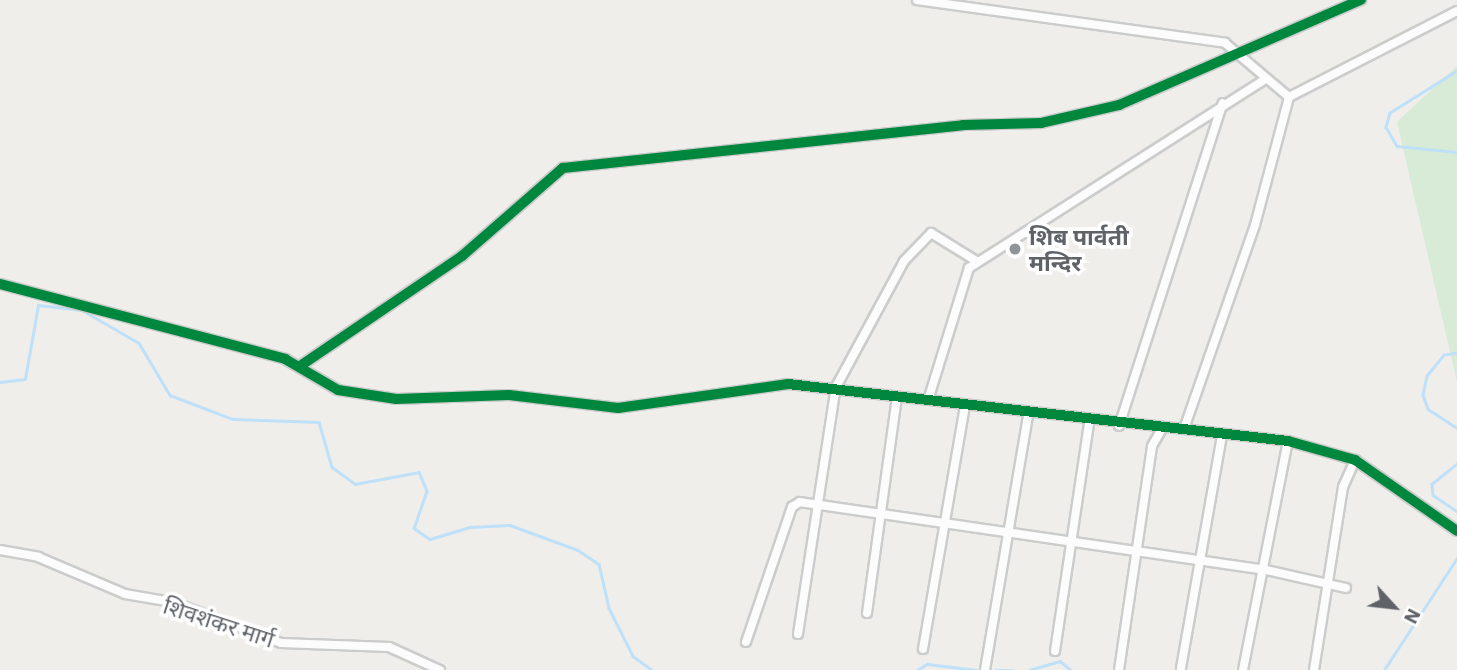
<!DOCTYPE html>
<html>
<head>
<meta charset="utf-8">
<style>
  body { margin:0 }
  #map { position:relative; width:1457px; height:670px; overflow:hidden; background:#efeeea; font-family:"IBM Plex Sans","Noto Sans Devanagari",sans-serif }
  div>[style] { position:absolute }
  .green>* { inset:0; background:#d8ebd6 }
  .stream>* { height:2.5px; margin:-1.25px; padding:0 1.25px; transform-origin:1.25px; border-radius:1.25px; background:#bfe0f9 }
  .roads { filter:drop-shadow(2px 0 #cbcccc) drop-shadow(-2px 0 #cbcccc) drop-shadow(0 2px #cbcccc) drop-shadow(0 -2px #cbcccc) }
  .minor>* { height:8px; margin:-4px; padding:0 4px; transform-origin:4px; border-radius:4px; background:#fdfcfc }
  .cycleway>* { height:10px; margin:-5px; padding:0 5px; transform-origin:5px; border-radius:5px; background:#00873e }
  .dots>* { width:19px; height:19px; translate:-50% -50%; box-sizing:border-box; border:4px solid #fff; border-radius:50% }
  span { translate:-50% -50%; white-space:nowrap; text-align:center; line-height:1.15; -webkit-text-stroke:7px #fff; paint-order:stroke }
  .poi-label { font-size:23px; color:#5f6368; font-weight:700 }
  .left { translate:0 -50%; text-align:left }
  .street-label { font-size:23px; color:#5f6368 }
  .north { position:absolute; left:1359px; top:572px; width:70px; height:70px; -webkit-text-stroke:5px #fff; paint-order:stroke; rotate:117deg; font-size:19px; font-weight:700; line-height:28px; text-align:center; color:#5f6368 }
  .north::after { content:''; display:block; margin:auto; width:24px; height:32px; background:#5f6368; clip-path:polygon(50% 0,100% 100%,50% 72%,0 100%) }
</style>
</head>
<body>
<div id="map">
  <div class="green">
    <div style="clip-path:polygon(1457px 66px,1457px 382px,1397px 122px)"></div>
  </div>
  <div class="stream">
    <div style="left:1457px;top:71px;width:79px;rotate:147.9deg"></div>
    <div style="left:1390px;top:113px;width:15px;rotate:106deg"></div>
    <div style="left:1386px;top:127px;width:22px;rotate:60deg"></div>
    <div style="left:1397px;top:146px;width:60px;rotate:5.7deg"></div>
    <div style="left:1457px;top:353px;width:13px;rotate:171deg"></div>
    <div style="left:1444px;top:355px;width:27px;rotate:129deg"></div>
    <div style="left:1427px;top:376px;width:19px;rotate:102deg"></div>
    <div style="left:1423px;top:395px;width:15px;rotate:70deg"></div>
    <div style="left:1428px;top:409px;width:35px;rotate:33deg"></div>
    <div style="left:0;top:382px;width:25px;rotate:-7deg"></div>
    <div style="left:25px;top:379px;width:75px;rotate:-80deg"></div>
    <div style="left:38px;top:305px;width:44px;rotate:6.5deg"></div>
    <div style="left:82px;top:310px;width:66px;rotate:30.1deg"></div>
    <div style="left:139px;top:343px;width:61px;rotate:59.2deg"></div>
    <div style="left:170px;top:395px;width:67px;rotate:20.9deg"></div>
    <div style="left:233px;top:419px;width:86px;rotate:2deg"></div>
    <div style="left:319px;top:422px;width:47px;rotate:73.9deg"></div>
    <div style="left:332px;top:467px;width:29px;rotate:36deg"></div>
    <div style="left:355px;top:484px;width:65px;rotate:-10.6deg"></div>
    <div style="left:419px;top:472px;width:21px;rotate:67deg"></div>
    <div style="left:427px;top:491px;width:39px;rotate:109deg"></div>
    <div style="left:414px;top:528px;width:19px;rotate:35deg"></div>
    <div style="left:430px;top:539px;width:42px;rotate:-16.7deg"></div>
    <div style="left:470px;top:527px;width:40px;rotate:-2.9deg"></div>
    <div style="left:510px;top:525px;width:72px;rotate:20.2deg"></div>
    <div style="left:578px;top:550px;width:25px;rotate:34deg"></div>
    <div style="left:599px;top:564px;width:45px;rotate:77.2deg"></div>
    <div style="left:609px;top:608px;width:54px;rotate:63.4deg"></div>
    <div style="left:633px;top:656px;width:24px;rotate:36deg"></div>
    <div style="left:1457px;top:464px;width:32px;rotate:141deg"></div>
    <div style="left:1432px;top:484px;width:11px;rotate:85deg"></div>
    <div style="left:1433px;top:495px;width:29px;rotate:34deg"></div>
    <div style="left:917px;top:670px;width:12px;rotate:-31deg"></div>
    <div style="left:927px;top:664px;width:50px;rotate:6.8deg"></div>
    <div style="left:996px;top:670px;width:17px"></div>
    <div style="left:1029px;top:670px;width:32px;rotate:-16deg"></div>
    <div style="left:1060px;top:661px;width:14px;rotate:39deg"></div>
    <div style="left:1384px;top:670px;width:134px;rotate:-56.9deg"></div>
  </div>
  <div class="roads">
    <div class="minor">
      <div style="left:917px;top:0;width:311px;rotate:7.9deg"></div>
      <div style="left:1225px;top:43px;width:84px;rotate:40.2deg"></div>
      <div style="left:1289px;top:97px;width:189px;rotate:-27.1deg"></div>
      <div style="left:0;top:284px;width:295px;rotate:14.7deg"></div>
      <div style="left:285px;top:359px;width:61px;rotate:30.3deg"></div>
      <div style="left:338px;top:390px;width:59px;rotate:8.8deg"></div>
      <div style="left:396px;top:399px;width:113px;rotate:-2deg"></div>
      <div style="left:509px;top:395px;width:110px;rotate:6.8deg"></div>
      <div style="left:618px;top:408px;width:172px;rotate:-8deg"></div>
      <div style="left:788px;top:384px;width:503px;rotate:6.5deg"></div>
      <div style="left:1288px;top:441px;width:70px;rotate:15.8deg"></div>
      <div style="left:1355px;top:460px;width:124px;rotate:34.8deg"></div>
      <div style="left:300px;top:366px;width:196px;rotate:-34.2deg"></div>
      <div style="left:462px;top:256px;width:134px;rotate:-41.1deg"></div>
      <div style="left:563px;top:168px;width:402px;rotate:-6.1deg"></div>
      <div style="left:963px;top:125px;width:78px;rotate:-1.5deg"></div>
      <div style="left:1041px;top:123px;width:80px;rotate:-13deg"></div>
      <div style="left:1119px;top:105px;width:264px;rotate:-23.5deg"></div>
      <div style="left:929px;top:397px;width:135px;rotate:-72.8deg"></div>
      <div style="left:969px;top:268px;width:352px;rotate:-32.5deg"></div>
      <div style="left:1119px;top:426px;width:339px;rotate:-72.2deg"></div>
      <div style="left:1184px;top:429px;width:216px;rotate:-70.8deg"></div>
      <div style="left:1255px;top:225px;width:132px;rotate:-75.1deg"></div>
      <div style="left:0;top:550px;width:39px;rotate:10deg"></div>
      <div style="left:38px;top:557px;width:95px;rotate:23deg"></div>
      <div style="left:125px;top:594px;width:48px;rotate:9.7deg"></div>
      <div style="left:172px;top:602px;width:116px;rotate:20.6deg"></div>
      <div style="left:281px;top:643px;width:108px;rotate:2.1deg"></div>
      <div style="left:389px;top:647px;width:56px;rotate:24.3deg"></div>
      <div style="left:867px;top:613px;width:217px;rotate:-82.1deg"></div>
      <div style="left:798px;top:634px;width:250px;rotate:-81.3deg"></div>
      <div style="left:836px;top:387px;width:143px;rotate:-61.6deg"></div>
      <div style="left:904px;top:261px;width:39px;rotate:-46deg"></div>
      <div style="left:931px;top:233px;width:55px;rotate:31.7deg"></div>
      <div style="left:746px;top:642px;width:143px;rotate:-71.2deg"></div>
      <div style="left:792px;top:507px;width:9px;rotate:-32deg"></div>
      <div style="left:800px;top:502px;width:467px;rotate:8.3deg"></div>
      <div style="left:1262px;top:569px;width:86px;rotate:12.7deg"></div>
      <div style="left:923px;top:649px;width:248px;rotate:-80.2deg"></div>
      <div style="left:1055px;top:651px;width:231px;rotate:-81.5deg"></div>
      <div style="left:1181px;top:668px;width:237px;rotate:-80deg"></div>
      <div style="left:985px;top:670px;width:259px;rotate:-80.4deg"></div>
      <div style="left:1119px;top:670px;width:226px;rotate:-81.6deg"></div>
      <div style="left:1152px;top:446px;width:22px;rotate:-60deg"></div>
      <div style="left:1243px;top:670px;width:233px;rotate:-78.9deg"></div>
      <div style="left:1314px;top:670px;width:185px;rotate:-81deg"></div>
      <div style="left:1343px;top:487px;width:30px;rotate:-66deg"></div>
    </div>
  </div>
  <div class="cycleway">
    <div style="left:0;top:284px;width:295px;rotate:14.7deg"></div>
    <div style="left:285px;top:359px;width:61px;rotate:30.3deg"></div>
    <div style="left:338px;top:390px;width:59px;rotate:8.8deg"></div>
    <div style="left:396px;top:399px;width:113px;rotate:-2deg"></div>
    <div style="left:509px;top:395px;width:110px;rotate:6.8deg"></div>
    <div style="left:618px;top:408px;width:172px;rotate:-8deg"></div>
    <div style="left:788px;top:384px;width:503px;rotate:6.5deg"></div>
    <div style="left:1288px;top:441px;width:70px;rotate:15.8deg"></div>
    <div style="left:1355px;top:460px;width:124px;rotate:34.8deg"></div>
    <div style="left:300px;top:366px;width:196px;rotate:-34.2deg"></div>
    <div style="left:462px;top:256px;width:134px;rotate:-41.1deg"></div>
    <div style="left:563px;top:168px;width:402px;rotate:-6.1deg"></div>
    <div style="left:963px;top:125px;width:78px;rotate:-1.5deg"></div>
    <div style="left:1041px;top:123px;width:80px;rotate:-13deg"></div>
    <div style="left:1119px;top:105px;width:264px;rotate:-23.5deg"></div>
  </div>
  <div class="dots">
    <div style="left:1015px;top:249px;background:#919496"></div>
  </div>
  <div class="poi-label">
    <span class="left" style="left:1029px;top:249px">शिब पार्वती<br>मन्दिर</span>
  </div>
  <div class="street-label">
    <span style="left:219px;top:622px;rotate:18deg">शिवशंकर मार्ग</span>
  </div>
  <div class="north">N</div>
</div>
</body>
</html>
